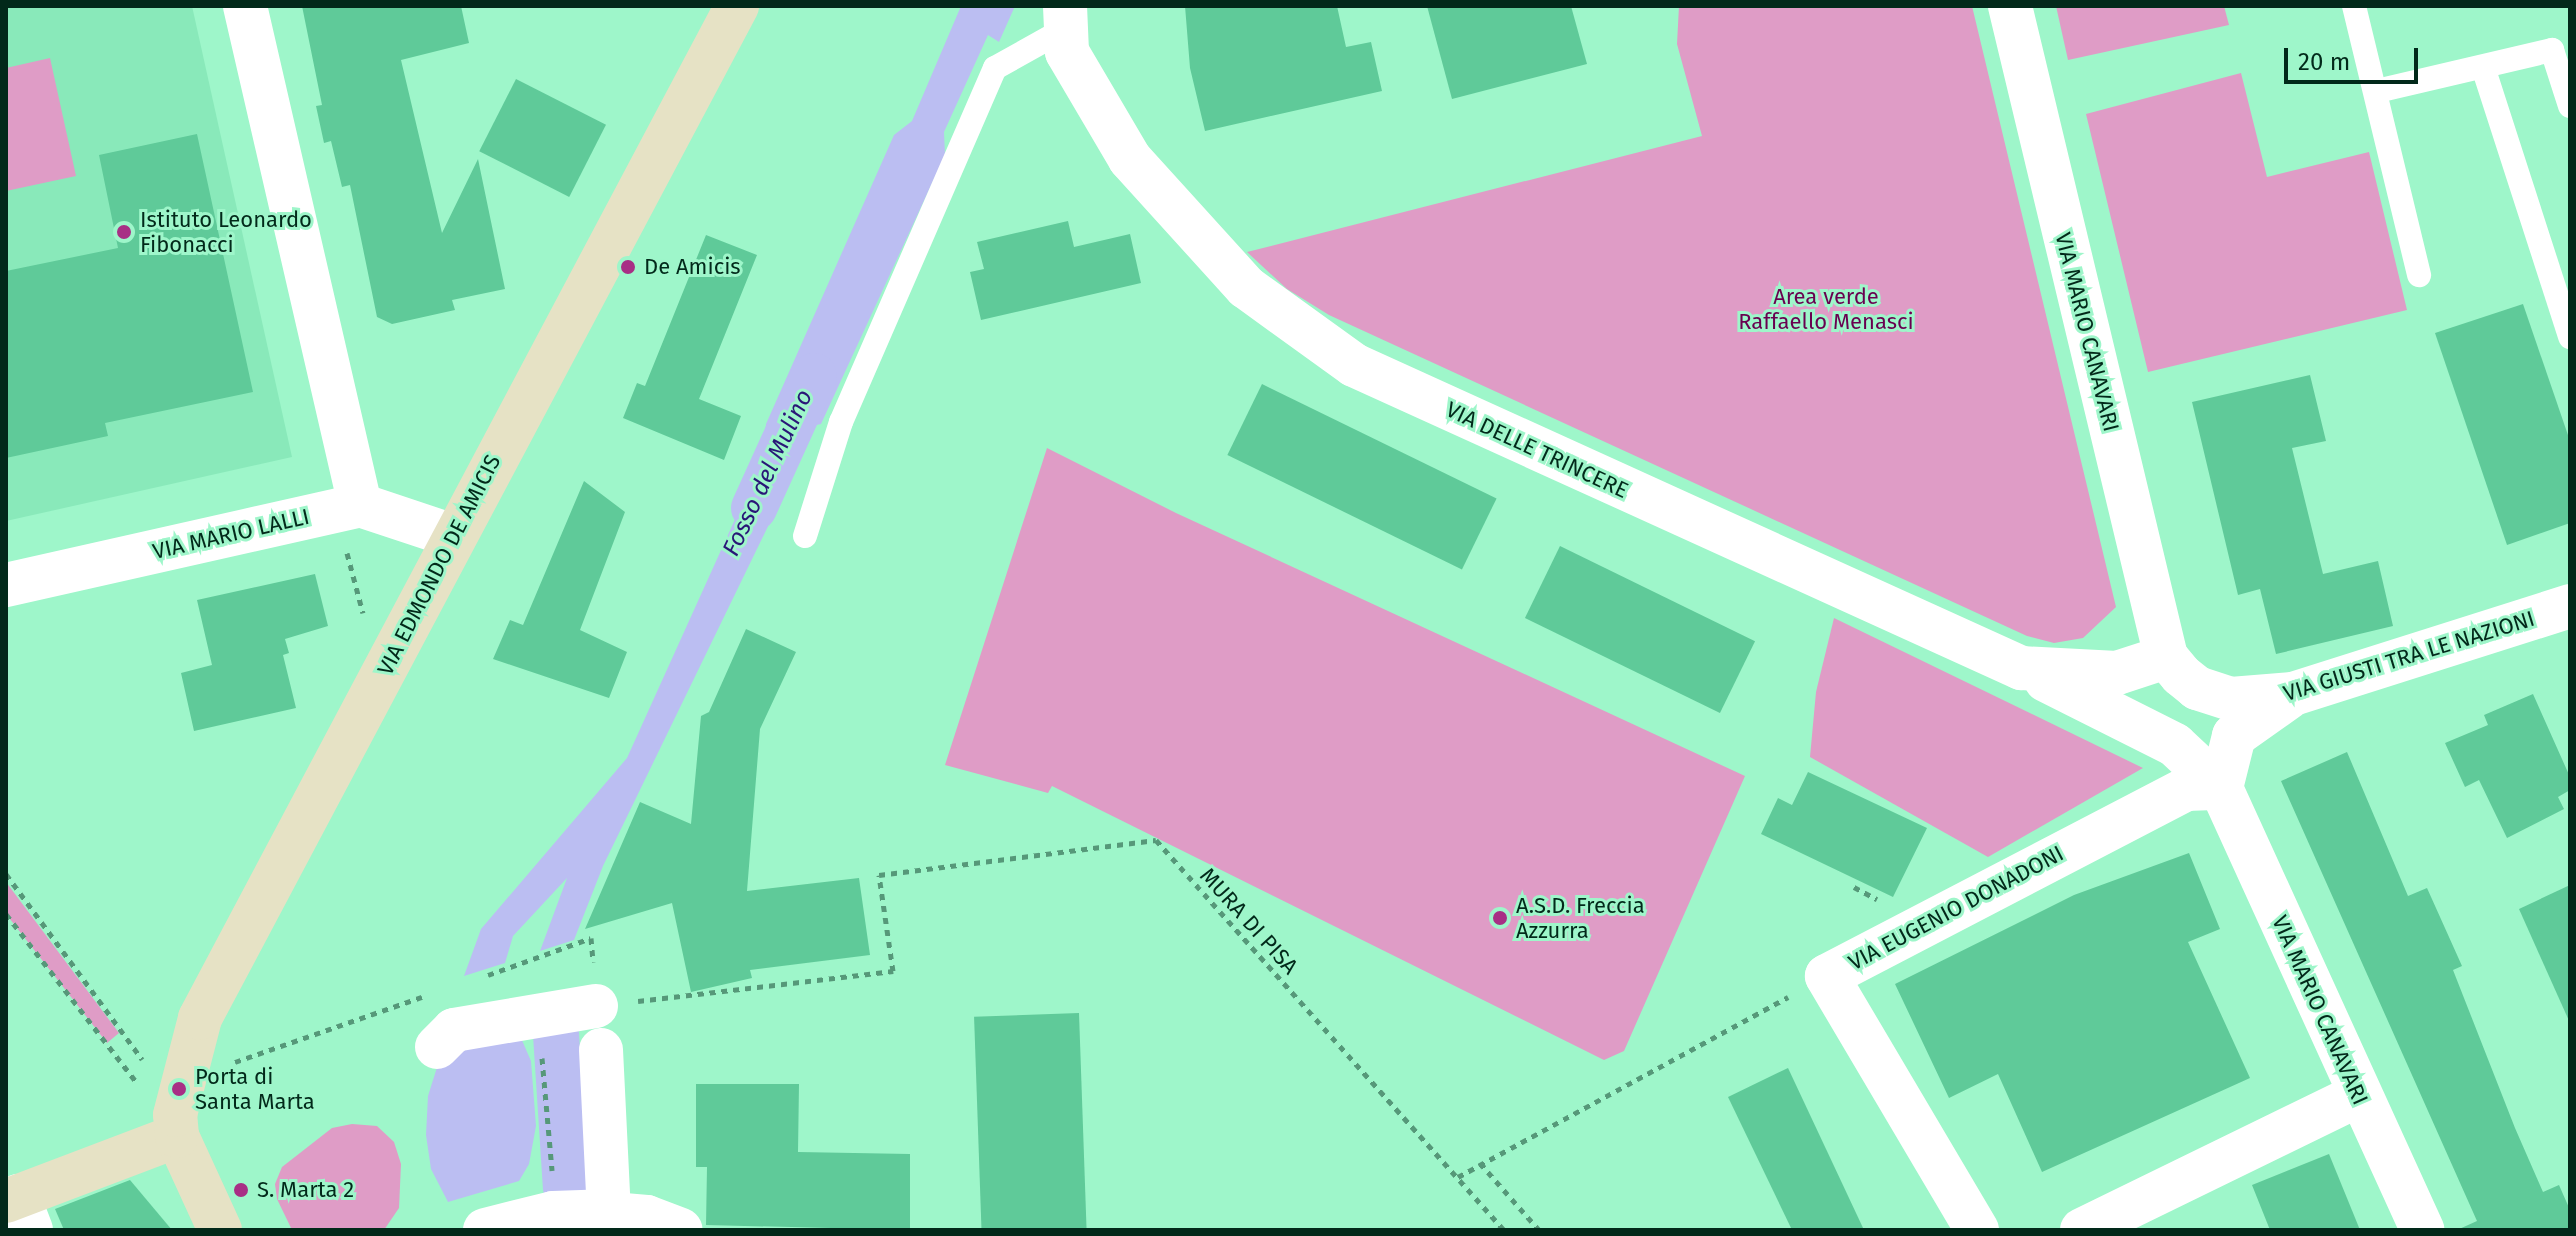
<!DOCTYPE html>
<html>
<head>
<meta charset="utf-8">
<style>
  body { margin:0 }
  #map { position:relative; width:2576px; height:1236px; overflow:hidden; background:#9ef6ca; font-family:"Fira Sans",sans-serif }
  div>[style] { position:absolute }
  .built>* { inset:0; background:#89e9ba }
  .green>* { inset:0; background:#df9cc6 }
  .water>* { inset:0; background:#bbbef2 }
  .canal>* { height:46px; margin:-23px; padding:0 23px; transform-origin:23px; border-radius:23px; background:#bbbef2 }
  .building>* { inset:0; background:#5fca99; transform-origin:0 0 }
  .path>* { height:5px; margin-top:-2.5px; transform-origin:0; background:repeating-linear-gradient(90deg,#569879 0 6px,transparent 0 12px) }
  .lane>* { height:24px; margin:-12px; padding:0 12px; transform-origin:12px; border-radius:12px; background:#fff }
  .street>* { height:44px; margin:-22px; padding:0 22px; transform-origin:22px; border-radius:22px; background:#fff }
  .secondary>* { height:44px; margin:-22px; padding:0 22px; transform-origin:22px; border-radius:22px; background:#e6e2c5 }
  .dots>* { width:22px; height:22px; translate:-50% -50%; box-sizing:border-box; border:4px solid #9ef6ca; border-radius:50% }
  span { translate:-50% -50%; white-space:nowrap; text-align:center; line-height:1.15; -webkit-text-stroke:6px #9ef6ca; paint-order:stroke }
  .poi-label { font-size:22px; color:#02291a }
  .left { translate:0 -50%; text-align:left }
  .park-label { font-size:22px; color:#690050 }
  .street-label { font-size:22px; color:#02291a }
  .water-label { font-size:24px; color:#291677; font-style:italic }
  .frame { position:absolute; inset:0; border:8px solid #02291a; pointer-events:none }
  .scale { position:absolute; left:2284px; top:48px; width:134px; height:36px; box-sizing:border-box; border:4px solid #02291a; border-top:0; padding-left:10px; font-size:24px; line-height:28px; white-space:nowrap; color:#02291a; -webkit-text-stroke:6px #9ef6ca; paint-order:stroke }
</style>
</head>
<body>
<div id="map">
  <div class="built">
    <div style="clip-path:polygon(6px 6px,192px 6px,292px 457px,6px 521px)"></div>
  </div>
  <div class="green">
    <div style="clip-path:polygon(1679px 6px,1972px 6px,2116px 607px,2083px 638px,2054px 643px,2027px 636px,1329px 315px,1287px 289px,1247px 252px,1702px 136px,1677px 44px)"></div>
    <div style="clip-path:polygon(2056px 6px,2224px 6px,2229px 25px,2068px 60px)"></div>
    <div style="clip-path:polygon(50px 58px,76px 176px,6px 191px,6px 68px)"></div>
    <div style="clip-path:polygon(2241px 73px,2267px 177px,2369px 152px,2407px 310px,2148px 372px,2086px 114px)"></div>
    <div style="clip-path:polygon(1047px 448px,1176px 513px,1745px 776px,1624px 1051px,1604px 1060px,1052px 786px,1048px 793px,945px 765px)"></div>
    <div style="clip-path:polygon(1834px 618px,2143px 768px,1988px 857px,1810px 757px,1816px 692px)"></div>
    <div style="clip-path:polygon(6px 882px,119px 1033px,107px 1043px,6px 914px)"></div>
    <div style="clip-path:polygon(352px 1124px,377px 1126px,394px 1142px,401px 1164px,399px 1208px,384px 1230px,292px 1230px,277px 1199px,275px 1184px,282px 1167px,332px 1128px)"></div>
  </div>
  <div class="water">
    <div style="clip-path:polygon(961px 6px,1015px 6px,999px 42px,988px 35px,944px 132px,945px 155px,821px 424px,765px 436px,766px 424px,894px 135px,912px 121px)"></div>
    <div style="clip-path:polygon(807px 446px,603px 866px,574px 940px,540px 951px,567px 878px,513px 936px,505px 963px,464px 976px,481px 929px,627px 758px,765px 453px)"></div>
    <div style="clip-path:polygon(521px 1038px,531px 1061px,536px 1126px,529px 1164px,519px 1181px,448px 1202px,431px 1169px,426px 1135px,428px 1096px,439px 1061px,458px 1040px)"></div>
  </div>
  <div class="canal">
    <div style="left:754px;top:508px;width:145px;rotate:-65.6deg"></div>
    <div style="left:555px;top:1019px;width:169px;rotate:86.3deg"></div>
  </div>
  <div class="building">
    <div style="clip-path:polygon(302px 6px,461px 6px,469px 43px,401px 60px,442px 233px,478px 159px,505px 289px,452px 300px,455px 310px,392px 324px,377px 317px,350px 185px,342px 187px,331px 141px,324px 143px,316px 106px,322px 105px)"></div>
    <div style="clip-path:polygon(1185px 6px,1337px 6px,1346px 47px,1371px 42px,1382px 91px,1205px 131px,1190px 68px)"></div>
    <div style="clip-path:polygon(1427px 6px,1571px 6px,1587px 64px,1452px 99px)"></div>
    <div style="left:516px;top:79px;width:101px;height:81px;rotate:27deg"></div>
    <div style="clip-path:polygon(197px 134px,253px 392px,105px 423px,108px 436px,6px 458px,6px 271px,118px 248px,99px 155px)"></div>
    <div style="clip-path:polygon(1068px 221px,1074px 247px,1130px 234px,1141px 283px,981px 320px,970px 272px,984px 269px,977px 242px)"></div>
    <div style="clip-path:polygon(706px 235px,757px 255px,699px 399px,741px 416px,724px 460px,623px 418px,637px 383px,645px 386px)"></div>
    <div style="clip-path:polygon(2523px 304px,2570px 441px,2570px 523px,2507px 545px,2435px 333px)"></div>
    <div style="clip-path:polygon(2310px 375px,2326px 441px,2292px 448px,2323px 574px,2378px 561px,2393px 626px,2276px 654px,2260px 589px,2238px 595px,2192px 402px)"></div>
    <div style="left:1262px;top:384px;width:261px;height:79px;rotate:26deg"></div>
    <div style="clip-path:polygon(584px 481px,625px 512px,580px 630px,627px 652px,609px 698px,493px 659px,510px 620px,523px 625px)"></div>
    <div style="left:1560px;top:546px;width:217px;height:80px;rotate:26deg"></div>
    <div style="clip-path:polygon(315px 574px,328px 626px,285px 639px,289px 653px,283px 655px,296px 708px,194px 731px,181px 673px,212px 665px,197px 600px)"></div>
    <div style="clip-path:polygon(746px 629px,796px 652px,760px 729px,747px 891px,859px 878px,870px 955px,750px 970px,752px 978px,691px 992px,672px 903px,585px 929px,640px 802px,691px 824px,701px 716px,709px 712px)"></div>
    <div style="clip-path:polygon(2533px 694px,2570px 777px,2570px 790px,2558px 797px,2564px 809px,2507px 838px,2479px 780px,2465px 787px,2445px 743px,2488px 725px,2484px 715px)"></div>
    <div style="clip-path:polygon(2347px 752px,2408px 896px,2427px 888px,2462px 966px,2453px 970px,2515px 1128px,2543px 1192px,2559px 1185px,2570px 1210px,2570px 1230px,2457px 1230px,2477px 1221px,2281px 781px)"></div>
    <div style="clip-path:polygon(1808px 772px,1927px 828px,1893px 897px,1761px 834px,1778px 798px,1792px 805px)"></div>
    <div style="clip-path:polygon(2189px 853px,2220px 929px,2188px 942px,2250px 1078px,2042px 1172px,1998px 1074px,1949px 1098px,1895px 984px,2074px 895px)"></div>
    <div style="clip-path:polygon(2570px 885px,2570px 1023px,2519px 909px)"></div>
    <div style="left:1079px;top:1013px;width:217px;height:105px;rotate:88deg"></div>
    <div style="clip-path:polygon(1788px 1068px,1864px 1230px,1792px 1230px,1728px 1097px)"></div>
    <div style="clip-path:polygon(696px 1084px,799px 1084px,798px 1152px,910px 1154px,910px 1230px,706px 1225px,707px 1167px,696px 1167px)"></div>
    <div style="clip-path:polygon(2329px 1154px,2360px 1230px,2270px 1230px,2252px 1185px)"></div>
    <div style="clip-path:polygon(130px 1180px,172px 1230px,64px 1230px,55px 1209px)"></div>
  </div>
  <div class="path">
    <div style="left:347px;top:553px;width:62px;rotate:75.1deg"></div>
    <div style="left:6px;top:874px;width:230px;rotate:53.7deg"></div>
    <div style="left:1854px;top:887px;width:26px;rotate:28deg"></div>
    <div style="left:6px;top:914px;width:215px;rotate:52.2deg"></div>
    <div style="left:488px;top:975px;width:109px;rotate:-19.8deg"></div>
    <div style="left:591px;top:938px;width:24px;rotate:85deg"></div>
    <div style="left:638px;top:1001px;width:257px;rotate:-6.7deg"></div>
    <div style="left:893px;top:971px;width:97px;rotate:-98.3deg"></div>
    <div style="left:879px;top:875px;width:279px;rotate:-7.2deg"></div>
    <div style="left:1156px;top:840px;width:523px;rotate:48.26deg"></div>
    <div style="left:542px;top:1058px;width:113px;rotate:84.9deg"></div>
    <div style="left:235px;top:1062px;width:198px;rotate:-19.2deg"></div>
    <div style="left:1480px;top:1163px;width:89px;rotate:48.6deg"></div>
    <div style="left:1458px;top:1177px;width:376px;rotate:-28.6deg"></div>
  </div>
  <div class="lane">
    <div style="left:2354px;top:6px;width:277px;rotate:76.4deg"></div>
    <div style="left:2483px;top:67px;width:284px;rotate:72.1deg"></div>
    <div style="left:2377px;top:91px;width:180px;rotate:-13.2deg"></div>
    <div style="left:2552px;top:50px;width:59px;rotate:72.2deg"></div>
    <div style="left:805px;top:536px;width:120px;rotate:-72.5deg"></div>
    <div style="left:841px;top:422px;width:386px;rotate:-66.5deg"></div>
    <div style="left:995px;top:68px;width:78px;rotate:-29.2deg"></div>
  </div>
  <div class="street">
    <div style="left:245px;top:6px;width:512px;rotate:77.02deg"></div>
    <div style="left:1065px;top:6px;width:46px;rotate:87.5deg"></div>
    <div style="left:1067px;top:52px;width:124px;rotate:59.5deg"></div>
    <div style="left:1130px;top:159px;width:173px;rotate:47.8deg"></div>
    <div style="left:1246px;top:287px;width:133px;rotate:35.8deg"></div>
    <div style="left:1354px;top:365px;width:733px;rotate:24.43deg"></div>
    <div style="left:2021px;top:668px;width:96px;rotate:3deg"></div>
    <div style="left:2117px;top:673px;width:52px;rotate:-18.1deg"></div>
    <div style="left:2010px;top:6px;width:669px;rotate:76.52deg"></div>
    <div style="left:2166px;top:657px;width:23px;rotate:50deg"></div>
    <div style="left:2181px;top:675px;width:21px;rotate:39deg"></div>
    <div style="left:2197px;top:688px;width:36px;rotate:18deg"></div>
    <div style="left:2231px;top:699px;width:62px;rotate:-4.6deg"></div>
    <div style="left:2293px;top:694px;width:291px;rotate:-17.6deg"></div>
    <div style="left:6px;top:585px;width:363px;rotate:-12.7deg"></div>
    <div style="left:360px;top:505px;width:98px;rotate:18.4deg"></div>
    <div style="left:2046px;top:680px;width:144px;rotate:26.7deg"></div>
    <div style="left:2175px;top:745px;width:63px;rotate:43.1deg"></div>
    <div style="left:2221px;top:788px;width:486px;rotate:65.5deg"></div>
    <div style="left:437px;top:1047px;width:24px;rotate:-45deg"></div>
    <div style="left:454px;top:1030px;width:144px;rotate:-9.6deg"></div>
    <div style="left:601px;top:1050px;width:162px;rotate:87.2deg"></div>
    <div style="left:18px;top:1196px;width:36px;rotate:69deg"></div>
    <div style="left:485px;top:1230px;width:70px;rotate:-14deg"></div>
    <div style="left:553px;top:1213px;width:36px;rotate:-2deg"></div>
    <div style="left:589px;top:1212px;width:58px;rotate:4.9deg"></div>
    <div style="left:647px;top:1217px;width:36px;rotate:21deg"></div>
    <div style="left:1977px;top:1230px;width:295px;rotate:-120.6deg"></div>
    <div style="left:1827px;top:976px;width:405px;rotate:-27.5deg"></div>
    <div style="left:2186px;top:789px;width:35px;rotate:-2deg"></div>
    <div style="left:2221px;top:788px;width:54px;rotate:-76deg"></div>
    <div style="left:2234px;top:736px;width:67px;rotate:-35.3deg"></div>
    <div style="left:2082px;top:1230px;width:308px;rotate:-26deg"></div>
  </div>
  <div class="secondary">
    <div style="left:6px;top:1201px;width:183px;rotate:-20.8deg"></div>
    <div style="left:220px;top:1230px;width:103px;rotate:-114.6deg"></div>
    <div style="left:177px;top:1136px;width:21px;rotate:-95deg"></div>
    <div style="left:175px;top:1115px;width:100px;rotate:-75.5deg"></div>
    <div style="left:200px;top:1018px;width:1146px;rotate:-62.05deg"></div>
  </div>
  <div class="dots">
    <div style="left:124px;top:232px;background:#a82f85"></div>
    <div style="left:628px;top:267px;background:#a82f85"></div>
    <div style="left:1500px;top:918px;background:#a82f85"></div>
    <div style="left:179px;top:1089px;background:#a82f85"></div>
    <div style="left:241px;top:1190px;background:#a82f85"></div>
  </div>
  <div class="poi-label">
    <span class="left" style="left:140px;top:232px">Istituto Leonardo<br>Fibonacci</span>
    <span class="left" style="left:644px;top:267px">De Amicis</span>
    <span class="left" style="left:1516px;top:918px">A.S.D. Freccia<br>Azzurra</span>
    <span class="left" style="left:195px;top:1089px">Porta di<br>Santa Marta</span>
    <span class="left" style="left:257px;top:1190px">S. Marta 2</span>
  </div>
  <div class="park-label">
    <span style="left:1826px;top:309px">Area verde<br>Raffaello Menasci</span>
  </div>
  <div class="street-label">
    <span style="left:2087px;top:332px;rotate:76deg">VIA MARIO CANAVARI</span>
    <span style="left:1537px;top:450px;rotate:25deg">VIA DELLE TRINCERE</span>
    <span style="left:231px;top:534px;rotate:-13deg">VIA MARIO LALLI</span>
    <span style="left:439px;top:565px;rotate:-63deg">VIA EDMONDO DE AMICIS</span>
    <span style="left:2409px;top:656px;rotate:-17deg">VIA GIUSTI TRA LE NAZIONI</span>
    <span style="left:1956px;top:908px;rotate:-28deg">VIA EUGENIO DONADONI</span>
    <span style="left:1249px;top:921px;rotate:48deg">MURA DI PISA</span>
    <span style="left:2320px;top:1010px;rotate:66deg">VIA MARIO CANAVARI</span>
  </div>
  <div class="water-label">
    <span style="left:768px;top:473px;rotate:-65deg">Fosso del Mulino</span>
  </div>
  <div class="frame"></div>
  <div class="scale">20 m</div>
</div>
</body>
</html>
